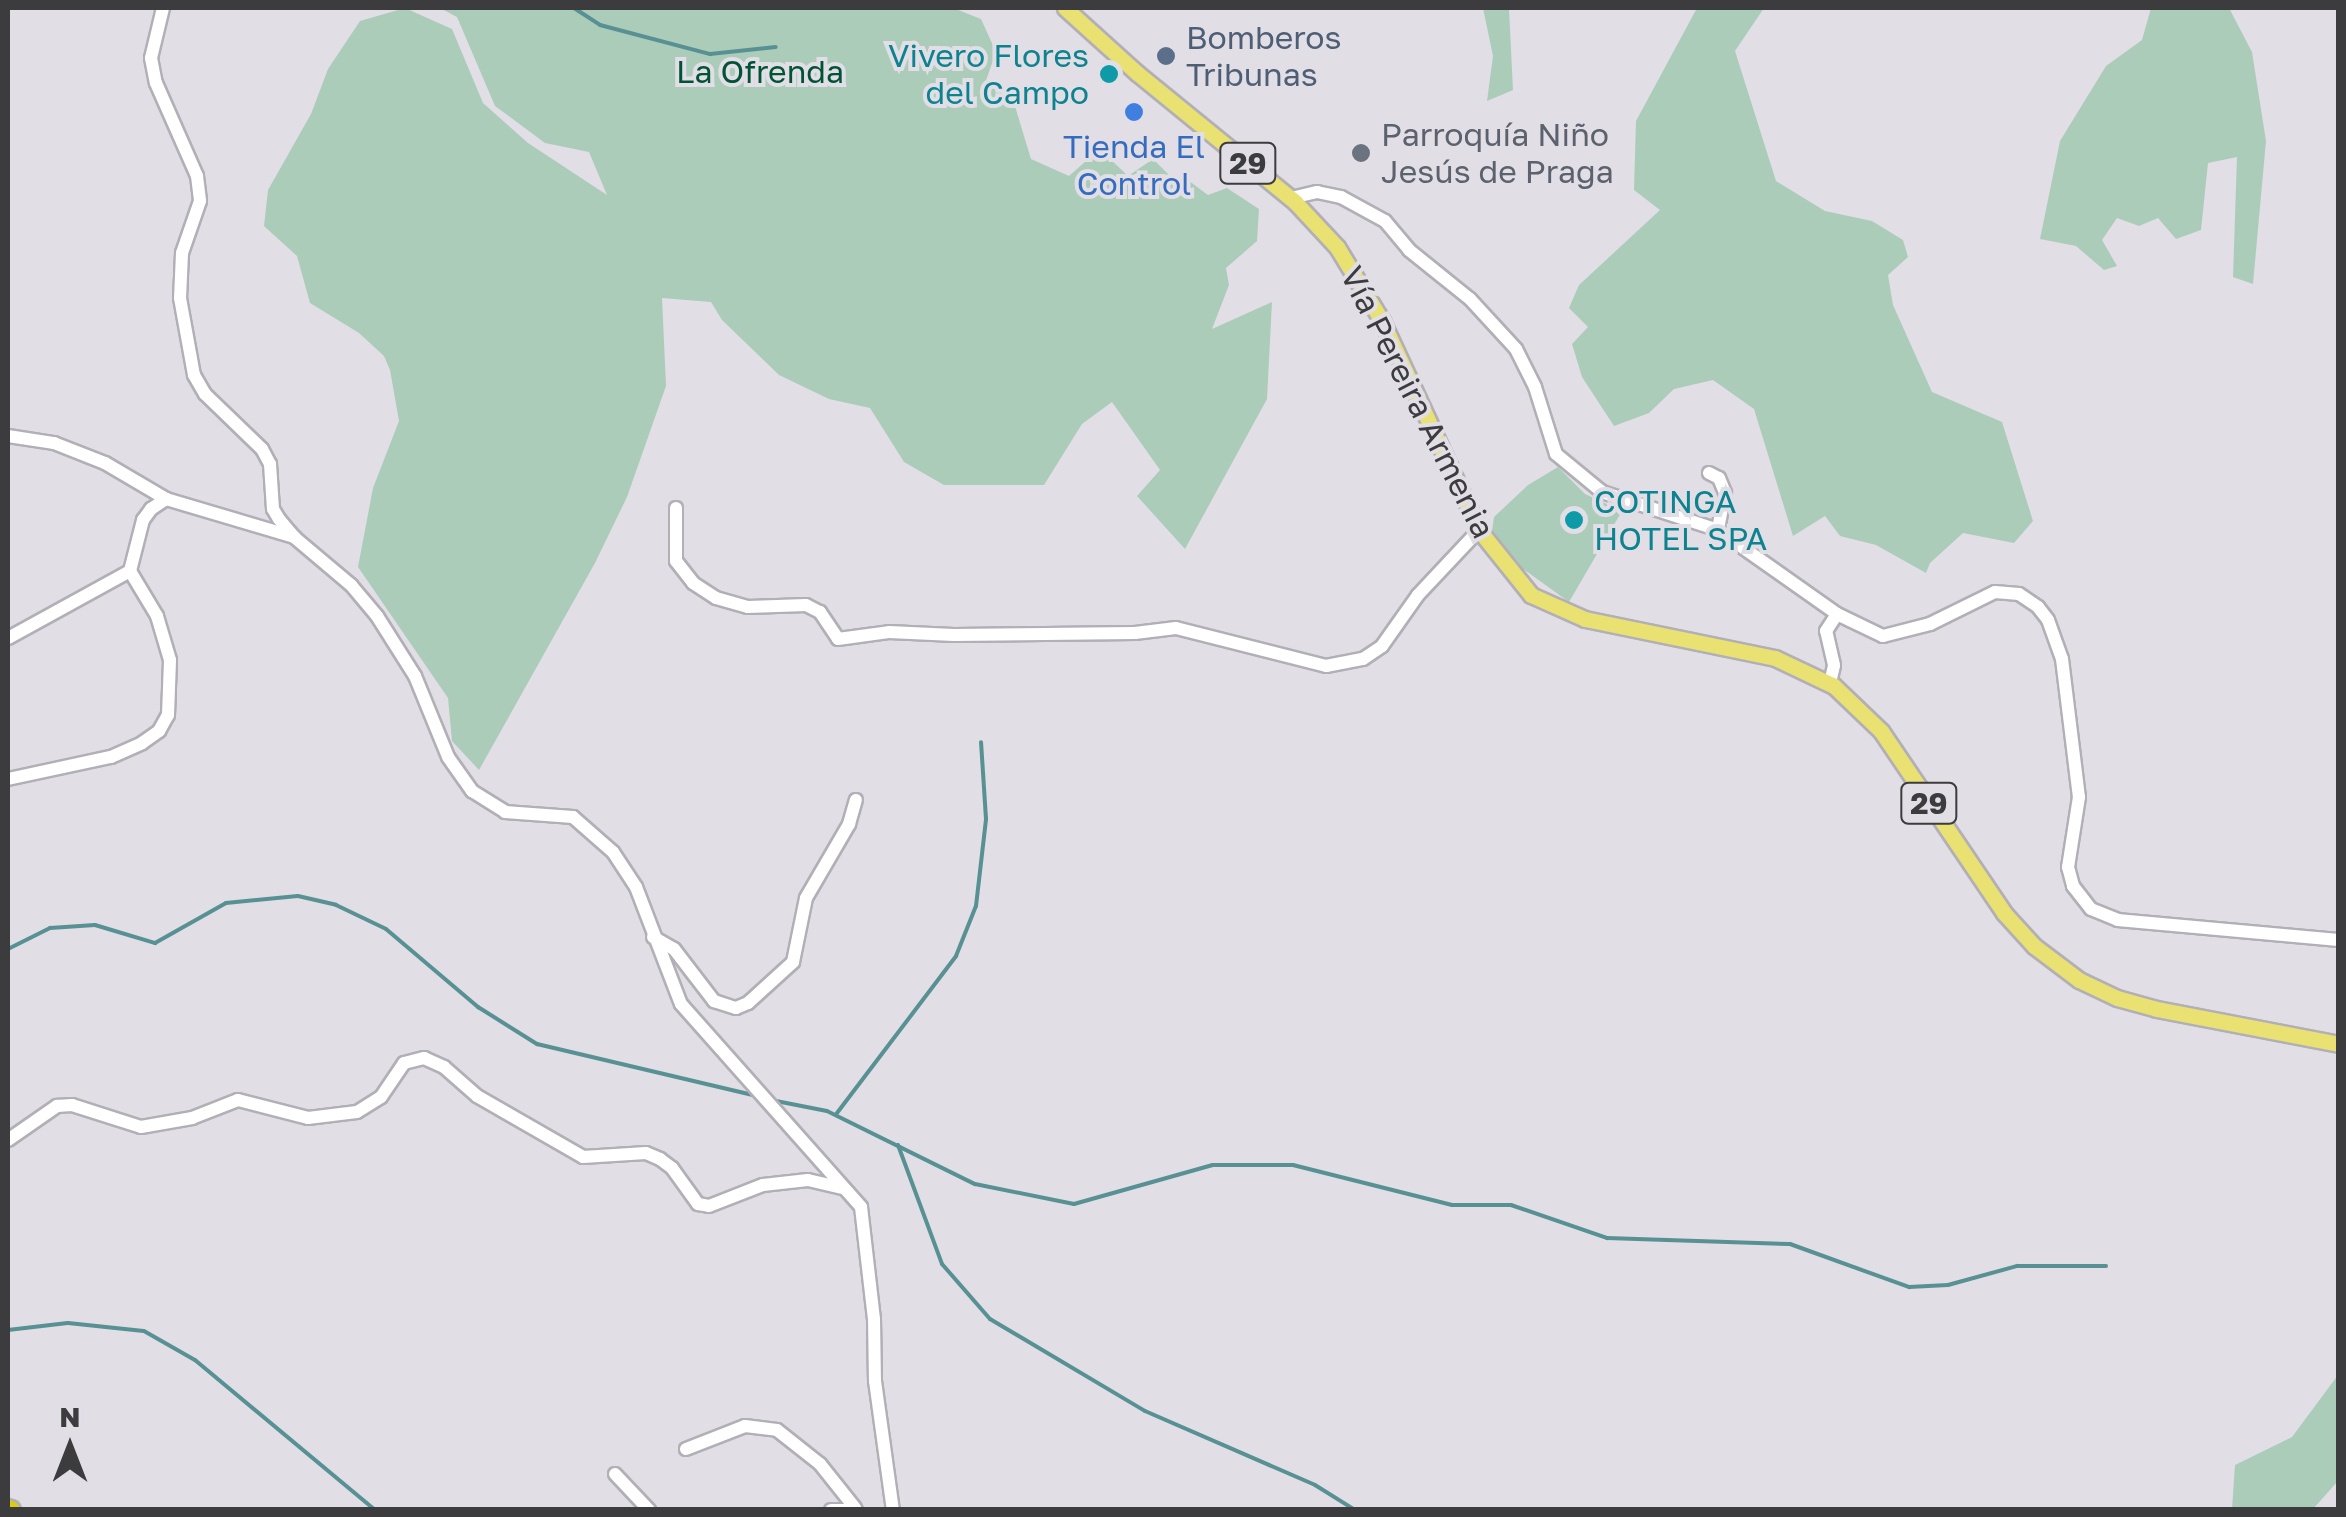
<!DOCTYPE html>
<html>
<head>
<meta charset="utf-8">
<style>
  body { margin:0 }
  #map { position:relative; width:2346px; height:1517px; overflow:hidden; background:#e1dee6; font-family:"Golos Text",sans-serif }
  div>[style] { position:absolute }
  .green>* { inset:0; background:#acccba }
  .stream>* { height:4px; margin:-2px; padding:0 2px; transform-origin:2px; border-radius:2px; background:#589193 }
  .roads { filter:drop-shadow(2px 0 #b2afb6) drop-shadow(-2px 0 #b2afb6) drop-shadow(0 2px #b2afb6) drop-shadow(0 -2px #b2afb6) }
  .minor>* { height:12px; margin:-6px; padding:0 6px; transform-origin:6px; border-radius:6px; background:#fff }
  .major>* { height:15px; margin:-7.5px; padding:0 7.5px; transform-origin:7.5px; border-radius:7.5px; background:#e9e171 }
  .highway>* { height:18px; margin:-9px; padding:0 9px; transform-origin:9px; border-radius:9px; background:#dacd12 }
  .dots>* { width:28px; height:28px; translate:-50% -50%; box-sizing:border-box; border:5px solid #e1dee6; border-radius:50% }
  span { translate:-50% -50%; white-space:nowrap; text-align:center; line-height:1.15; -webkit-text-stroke:8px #e1dee6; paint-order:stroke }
  .shield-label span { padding:2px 8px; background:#e1dee6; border:2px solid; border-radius:8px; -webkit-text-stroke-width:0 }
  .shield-label { font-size:30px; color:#3c3b3e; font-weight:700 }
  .service-label { font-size:32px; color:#4e5e75 }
  .left { translate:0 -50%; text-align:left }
  .culture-label { font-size:32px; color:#0d838f }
  .right { translate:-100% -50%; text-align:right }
  .park-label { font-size:32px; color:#005435 }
  .worship-label { font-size:32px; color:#5b616d }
  .shop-label { font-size:32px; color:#366cbe }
  .street-label { font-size:32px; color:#3c3b3e }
  .frame { position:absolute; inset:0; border:10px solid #3c3b3e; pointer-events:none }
  .north { position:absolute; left:20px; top:1397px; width:100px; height:100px; -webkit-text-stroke:8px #e1dee6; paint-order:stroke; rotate:0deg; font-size:28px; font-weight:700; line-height:40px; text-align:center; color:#3c3b3e }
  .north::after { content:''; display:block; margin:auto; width:35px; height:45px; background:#3c3b3e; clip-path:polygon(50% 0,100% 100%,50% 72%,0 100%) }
</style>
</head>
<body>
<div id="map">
  <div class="green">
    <div style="clip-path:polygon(405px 8px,452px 29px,483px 103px,528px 143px,607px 195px,589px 152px,545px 143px,495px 106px,457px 17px,440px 8px,953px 8px,981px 19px,996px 52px,984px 86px,1011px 93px,1031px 159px,1069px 176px,1086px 161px,1106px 155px,1128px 176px,1153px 159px,1174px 180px,1181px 175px,1208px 195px,1227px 188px,1259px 209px,1257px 241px,1226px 268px,1229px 285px,1212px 329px,1272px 302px,1267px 399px,1185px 549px,1137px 496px,1160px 470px,1112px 402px,1082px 424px,1044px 485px,944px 485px,904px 462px,870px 408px,829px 399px,779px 375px,722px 320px,711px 302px,662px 298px,666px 386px,627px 497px,595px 563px,479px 770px,452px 741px,448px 698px,358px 567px,373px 488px,399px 421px,390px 370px,384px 356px,359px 333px,310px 303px,297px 256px,264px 226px,268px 190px,311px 114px,328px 69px,360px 21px)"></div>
    <div style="clip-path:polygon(1483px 8px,1509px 8px,1513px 90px,1487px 101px,1493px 56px)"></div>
    <div style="clip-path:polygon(1697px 8px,1764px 8px,1735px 51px,1776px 181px,1825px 211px,1872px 221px,1903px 240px,1908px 257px,1888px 275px,1893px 305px,1932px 392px,2002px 422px,2033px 521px,2014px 543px,1963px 533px,1930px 563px,1926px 573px,1876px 545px,1840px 536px,1825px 516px,1793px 536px,1754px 409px,1713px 380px,1674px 389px,1649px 413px,1614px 426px,1582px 377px,1572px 344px,1588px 327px,1569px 308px,1579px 285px,1660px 210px,1634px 190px,1636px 121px)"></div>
    <div style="clip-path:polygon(2151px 8px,2229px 8px,2252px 52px,2266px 141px,2253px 284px,2233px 277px,2237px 157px,2208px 163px,2201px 230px,2176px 239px,2158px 218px,2139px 226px,2117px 218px,2102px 240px,2117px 266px,2104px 270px,2076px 246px,2040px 239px,2060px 141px,2106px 66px,2142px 40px)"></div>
    <div style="clip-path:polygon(1558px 467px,1585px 494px,1622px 511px,1569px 602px,1504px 555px,1492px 531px,1494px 517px,1528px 485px)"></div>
    <div style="clip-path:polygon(2338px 1375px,2338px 1481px,2313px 1509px,2232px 1509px,2235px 1465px,2292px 1437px)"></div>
  </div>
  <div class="stream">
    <div style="left:574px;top:8px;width:31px;rotate:33deg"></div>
    <div style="left:600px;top:25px;width:114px;rotate:14.8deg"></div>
    <div style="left:710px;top:54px;width:66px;rotate:-6.1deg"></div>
    <div style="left:8px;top:949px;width:47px;rotate:-26.6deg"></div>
    <div style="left:50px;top:928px;width:45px;rotate:-3.8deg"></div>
    <div style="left:95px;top:925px;width:63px;rotate:16.7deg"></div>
    <div style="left:155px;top:943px;width:81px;rotate:-29.4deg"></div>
    <div style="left:226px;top:903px;width:72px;rotate:-5.6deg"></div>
    <div style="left:298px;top:896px;width:39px;rotate:13deg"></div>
    <div style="left:336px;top:905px;width:55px;rotate:25.6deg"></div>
    <div style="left:386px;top:929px;width:121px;rotate:40.3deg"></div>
    <div style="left:478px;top:1007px;width:70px;rotate:32.1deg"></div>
    <div style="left:537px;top:1044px;width:226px;rotate:13.3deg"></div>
    <div style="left:771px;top:1100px;width:57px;rotate:11.1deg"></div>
    <div style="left:827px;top:1111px;width:165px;rotate:26.3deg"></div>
    <div style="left:975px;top:1184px;width:101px;rotate:11.4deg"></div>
    <div style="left:1074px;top:1204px;width:144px;rotate:-15.7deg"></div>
    <div style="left:1213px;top:1165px;width:80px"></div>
    <div style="left:1293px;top:1165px;width:164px;rotate:14.1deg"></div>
    <div style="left:1452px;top:1205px;width:59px"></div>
    <div style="left:1511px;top:1205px;width:102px;rotate:19deg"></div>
    <div style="left:1607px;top:1238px;width:183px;rotate:1.9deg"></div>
    <div style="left:1790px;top:1244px;width:127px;rotate:19.9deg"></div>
    <div style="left:1909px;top:1287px;width:39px;rotate:-3deg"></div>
    <div style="left:1948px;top:1285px;width:72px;rotate:-15.4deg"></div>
    <div style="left:2017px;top:1266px;width:89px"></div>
    <div style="left:837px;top:1113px;width:197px;rotate:-52.8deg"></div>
    <div style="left:956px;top:956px;width:54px;rotate:-68.2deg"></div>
    <div style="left:976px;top:906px;width:88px;rotate:-83.4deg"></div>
    <div style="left:986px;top:819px;width:77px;rotate:-93.7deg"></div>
    <div style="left:898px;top:1145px;width:127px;rotate:69.7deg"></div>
    <div style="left:942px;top:1264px;width:73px;rotate:48.9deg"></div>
    <div style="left:990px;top:1319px;width:180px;rotate:30.7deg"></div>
    <div style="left:1145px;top:1411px;width:185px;rotate:23.5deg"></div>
    <div style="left:1315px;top:1485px;width:47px;rotate:32deg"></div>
    <div style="left:8px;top:1330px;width:60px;rotate:-6.7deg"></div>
    <div style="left:68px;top:1323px;width:76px;rotate:6deg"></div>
    <div style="left:144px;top:1331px;width:59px;rotate:29.6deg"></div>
    <div style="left:195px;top:1360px;width:234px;rotate:39.8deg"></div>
  </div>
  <div class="roads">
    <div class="minor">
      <div style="left:163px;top:8px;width:51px;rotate:103.5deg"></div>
      <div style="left:151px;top:58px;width:25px;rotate:79deg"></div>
      <div style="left:156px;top:83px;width:102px;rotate:66.2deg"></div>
      <div style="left:197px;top:176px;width:25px;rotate:83deg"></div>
      <div style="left:200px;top:201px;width:55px;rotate:109.1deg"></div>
      <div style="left:182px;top:253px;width:45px;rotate:92.5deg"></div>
      <div style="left:180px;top:298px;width:78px;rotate:79.7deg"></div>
      <div style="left:194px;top:375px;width:22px;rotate:60deg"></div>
      <div style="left:205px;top:394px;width:79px;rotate:44deg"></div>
      <div style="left:262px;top:449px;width:17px;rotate:62deg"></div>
      <div style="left:270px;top:464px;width:45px;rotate:86.2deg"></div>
      <div style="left:273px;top:509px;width:12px;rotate:59deg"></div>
      <div style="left:279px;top:519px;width:23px;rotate:50deg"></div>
      <div style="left:294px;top:537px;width:75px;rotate:40.1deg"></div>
      <div style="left:351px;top:585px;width:40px;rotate:50deg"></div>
      <div style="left:377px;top:616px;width:71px;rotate:57.7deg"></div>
      <div style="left:415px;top:676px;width:87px;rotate:67.8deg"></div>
      <div style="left:448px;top:757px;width:42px;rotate:54.8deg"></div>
      <div style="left:472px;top:791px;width:39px;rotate:32deg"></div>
      <div style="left:505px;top:812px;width:68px;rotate:4.2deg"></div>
      <div style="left:573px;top:817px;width:53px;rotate:41.2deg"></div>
      <div style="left:613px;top:852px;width:42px;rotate:56.7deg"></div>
      <div style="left:636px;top:887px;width:125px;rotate:69deg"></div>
      <div style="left:681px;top:1004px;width:271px;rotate:48.4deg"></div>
      <div style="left:861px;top:1207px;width:113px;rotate:83.4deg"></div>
      <div style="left:874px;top:1319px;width:62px;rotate:89.1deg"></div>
      <div style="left:875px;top:1381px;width:130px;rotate:82.1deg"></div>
      <div style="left:1291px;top:198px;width:27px;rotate:-13deg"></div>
      <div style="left:1317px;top:192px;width:25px;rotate:12deg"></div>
      <div style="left:1341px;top:197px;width:50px;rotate:28.6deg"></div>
      <div style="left:1385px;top:221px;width:38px;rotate:50deg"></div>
      <div style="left:1409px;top:250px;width:78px;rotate:38.8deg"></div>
      <div style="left:1470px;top:299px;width:68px;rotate:47.4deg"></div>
      <div style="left:1516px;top:349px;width:42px;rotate:63.4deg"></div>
      <div style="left:1535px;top:387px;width:70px;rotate:72.6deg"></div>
      <div style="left:1556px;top:454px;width:60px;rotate:39.6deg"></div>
      <div style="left:1602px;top:492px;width:122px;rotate:18.1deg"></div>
      <div style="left:1718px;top:530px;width:146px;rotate:35.2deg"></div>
      <div style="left:1837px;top:614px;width:51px;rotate:25.6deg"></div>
      <div style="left:1883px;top:636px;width:49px;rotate:-14.3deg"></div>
      <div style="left:1930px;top:624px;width:72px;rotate:-26.2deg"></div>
      <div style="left:1995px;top:592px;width:24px;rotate:5deg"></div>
      <div style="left:2019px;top:594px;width:23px;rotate:34deg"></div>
      <div style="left:2038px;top:607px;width:16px;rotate:52deg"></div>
      <div style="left:2048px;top:620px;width:41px;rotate:70.3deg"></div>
      <div style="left:2062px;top:659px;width:139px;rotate:83deg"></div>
      <div style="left:2079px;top:797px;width:71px;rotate:98.9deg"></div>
      <div style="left:2068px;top:867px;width:20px;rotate:75deg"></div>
      <div style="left:2073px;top:886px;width:29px;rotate:52deg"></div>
      <div style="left:2091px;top:909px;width:29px;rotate:22deg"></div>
      <div style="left:2118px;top:920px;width:221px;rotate:5.2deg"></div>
      <div style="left:8px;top:436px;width:47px;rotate:8.7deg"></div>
      <div style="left:54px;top:443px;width:55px;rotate:21.4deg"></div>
      <div style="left:105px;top:463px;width:71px;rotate:30.5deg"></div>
      <div style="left:1709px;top:473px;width:11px;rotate:27deg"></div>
      <div style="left:1719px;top:478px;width:16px;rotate:68deg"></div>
      <div style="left:1725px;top:493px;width:38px;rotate:101deg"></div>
      <div style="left:676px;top:508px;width:53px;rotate:90deg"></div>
      <div style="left:676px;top:561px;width:28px;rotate:52deg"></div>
      <div style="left:693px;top:583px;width:27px;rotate:33deg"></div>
      <div style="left:716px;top:598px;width:33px;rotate:16deg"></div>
      <div style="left:748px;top:607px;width:58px;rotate:-2deg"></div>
      <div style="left:806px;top:605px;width:16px;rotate:27deg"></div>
      <div style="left:820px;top:612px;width:32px;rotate:56deg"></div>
      <div style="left:838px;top:639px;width:51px;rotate:-7.8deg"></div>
      <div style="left:889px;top:632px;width:65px;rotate:2.6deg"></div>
      <div style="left:954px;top:635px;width:181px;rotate:-0.6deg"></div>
      <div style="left:1135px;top:633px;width:41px;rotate:-7deg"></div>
      <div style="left:1176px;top:628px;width:155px;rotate:14.2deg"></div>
      <div style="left:1326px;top:666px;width:38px;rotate:-11deg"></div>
      <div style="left:1363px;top:659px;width:23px;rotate:-34deg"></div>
      <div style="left:1382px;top:646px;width:62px;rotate:-54.8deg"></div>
      <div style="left:1418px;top:595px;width:89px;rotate:-46.8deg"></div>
      <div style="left:8px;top:638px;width:139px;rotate:-28.8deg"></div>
      <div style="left:1830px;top:683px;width:18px;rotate:-77deg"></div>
      <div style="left:1834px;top:665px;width:35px;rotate:-103deg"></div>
      <div style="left:1826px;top:631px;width:20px;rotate:-57deg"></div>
      <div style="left:8px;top:779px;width:105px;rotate:-12.1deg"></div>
      <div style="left:111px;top:757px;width:34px;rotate:-24deg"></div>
      <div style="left:142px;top:743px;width:21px;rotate:-35deg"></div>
      <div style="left:159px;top:731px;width:18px;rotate:-61deg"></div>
      <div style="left:168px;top:715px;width:55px;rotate:-87.9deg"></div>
      <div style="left:170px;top:660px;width:46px;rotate:-106.5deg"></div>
      <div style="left:157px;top:616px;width:52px;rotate:-121deg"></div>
      <div style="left:130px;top:571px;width:53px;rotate:-75.7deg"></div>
      <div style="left:143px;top:520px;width:14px;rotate:-54deg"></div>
      <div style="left:151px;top:509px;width:18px;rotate:-34deg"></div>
      <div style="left:166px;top:499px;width:134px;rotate:16.5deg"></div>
      <div style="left:653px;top:937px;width:24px;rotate:30deg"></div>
      <div style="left:674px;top:949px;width:66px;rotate:52.4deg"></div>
      <div style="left:714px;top:1001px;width:23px;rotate:18deg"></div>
      <div style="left:736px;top:1008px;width:13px;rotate:-23deg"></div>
      <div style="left:748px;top:1003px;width:61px;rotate:-42.3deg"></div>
      <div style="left:793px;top:962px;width:65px;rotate:-78.5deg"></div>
      <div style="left:806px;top:898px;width:86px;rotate:-59.8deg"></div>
      <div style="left:849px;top:824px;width:25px;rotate:-74deg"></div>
      <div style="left:8px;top:1140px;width:60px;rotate:-34.8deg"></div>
      <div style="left:57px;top:1106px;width:15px;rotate:-4deg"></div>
      <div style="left:72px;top:1105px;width:72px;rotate:17.7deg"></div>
      <div style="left:141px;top:1127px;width:52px;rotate:-10deg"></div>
      <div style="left:192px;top:1118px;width:49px;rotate:-21.4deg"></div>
      <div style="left:238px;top:1100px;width:72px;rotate:14.4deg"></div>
      <div style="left:308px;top:1118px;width:49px;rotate:-7deg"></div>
      <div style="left:357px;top:1112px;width:28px;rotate:-32deg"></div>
      <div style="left:381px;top:1097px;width:41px;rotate:-55.9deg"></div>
      <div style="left:404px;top:1063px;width:21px;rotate:-14deg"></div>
      <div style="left:424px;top:1058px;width:22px;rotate:24deg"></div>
      <div style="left:444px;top:1067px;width:44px;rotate:41.3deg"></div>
      <div style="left:477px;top:1096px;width:122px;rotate:29.9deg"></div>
      <div style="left:583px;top:1157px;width:63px;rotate:-3.6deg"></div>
      <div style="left:646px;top:1153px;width:15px;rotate:23deg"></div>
      <div style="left:660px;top:1159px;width:15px;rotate:37deg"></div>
      <div style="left:672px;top:1168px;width:44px;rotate:54.2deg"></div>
      <div style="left:698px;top:1204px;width:11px;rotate:10deg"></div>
      <div style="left:709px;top:1206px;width:58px;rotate:-21.3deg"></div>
      <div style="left:763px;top:1185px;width:45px;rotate:-6.3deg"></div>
      <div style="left:808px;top:1180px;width:37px;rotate:13deg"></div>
      <div style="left:686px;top:1449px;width:63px;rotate:-21.3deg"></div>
      <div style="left:745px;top:1426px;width:32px;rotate:7deg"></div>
      <div style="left:777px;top:1430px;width:55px;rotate:38.3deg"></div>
      <div style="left:820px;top:1464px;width:56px;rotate:51.5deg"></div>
      <div style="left:615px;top:1474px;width:50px;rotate:46.6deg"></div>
      <div style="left:831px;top:1510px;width:25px"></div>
    </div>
    <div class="major">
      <div style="left:1065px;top:8px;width:97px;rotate:42.1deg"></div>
      <div style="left:1137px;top:73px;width:204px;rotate:39.2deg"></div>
      <div style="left:1295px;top:202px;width:62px;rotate:47deg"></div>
      <div style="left:1337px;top:247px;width:87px;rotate:58.7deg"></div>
      <div style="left:1382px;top:321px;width:230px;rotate:65.1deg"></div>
      <div style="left:1479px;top:530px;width:83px;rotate:51.3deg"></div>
      <div style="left:1531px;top:595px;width:59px;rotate:24deg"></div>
      <div style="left:1585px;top:619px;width:194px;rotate:11.6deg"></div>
      <div style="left:1775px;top:658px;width:65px;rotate:25.4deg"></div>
      <div style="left:1834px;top:686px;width:65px;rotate:43.8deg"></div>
      <div style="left:1881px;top:731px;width:220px;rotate:55.9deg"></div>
      <div style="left:2004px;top:913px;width:45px;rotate:47.7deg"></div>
      <div style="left:2034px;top:946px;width:56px;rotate:37.1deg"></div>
      <div style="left:2079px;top:980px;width:42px;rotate:25.3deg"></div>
      <div style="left:2117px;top:998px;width:41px;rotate:15.4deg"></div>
      <div style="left:2157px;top:1009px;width:184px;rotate:10.9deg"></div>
    </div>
    <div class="highway">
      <div style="left:8px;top:1509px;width:3px;rotate:18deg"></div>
    </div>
  </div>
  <div class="dots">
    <div style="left:1166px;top:56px;background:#5c6f8a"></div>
    <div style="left:1109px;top:74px;background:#0f9aa8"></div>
    <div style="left:1134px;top:112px;background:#3f7fe0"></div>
    <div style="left:1361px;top:153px;background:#6b7280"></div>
    <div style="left:1574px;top:520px;background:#0f9aa8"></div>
  </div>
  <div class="shield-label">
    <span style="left:1248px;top:163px">29</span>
    <span style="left:1929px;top:803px">29</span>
  </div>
  <div class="service-label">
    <span class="left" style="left:1186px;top:56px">Bomberos<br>Tribunas</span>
  </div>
  <div class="culture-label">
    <span class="right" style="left:1089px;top:74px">Vivero Flores<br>del Campo</span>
    <span class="left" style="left:1594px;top:520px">COTINGA<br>HOTEL SPA</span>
  </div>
  <div class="park-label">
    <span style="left:760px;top:71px">La Ofrenda</span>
  </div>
  <div class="worship-label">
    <span class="left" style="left:1381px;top:153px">Parroquía Niño<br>Jesús de Praga</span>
  </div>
  <div class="shop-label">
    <span style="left:1134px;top:165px">Tienda El<br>Control</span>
  </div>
  <div class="street-label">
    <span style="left:1418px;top:402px;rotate:63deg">Vía Pereira Armenia</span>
  </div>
  <div class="frame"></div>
  <div class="north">N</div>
</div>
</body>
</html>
